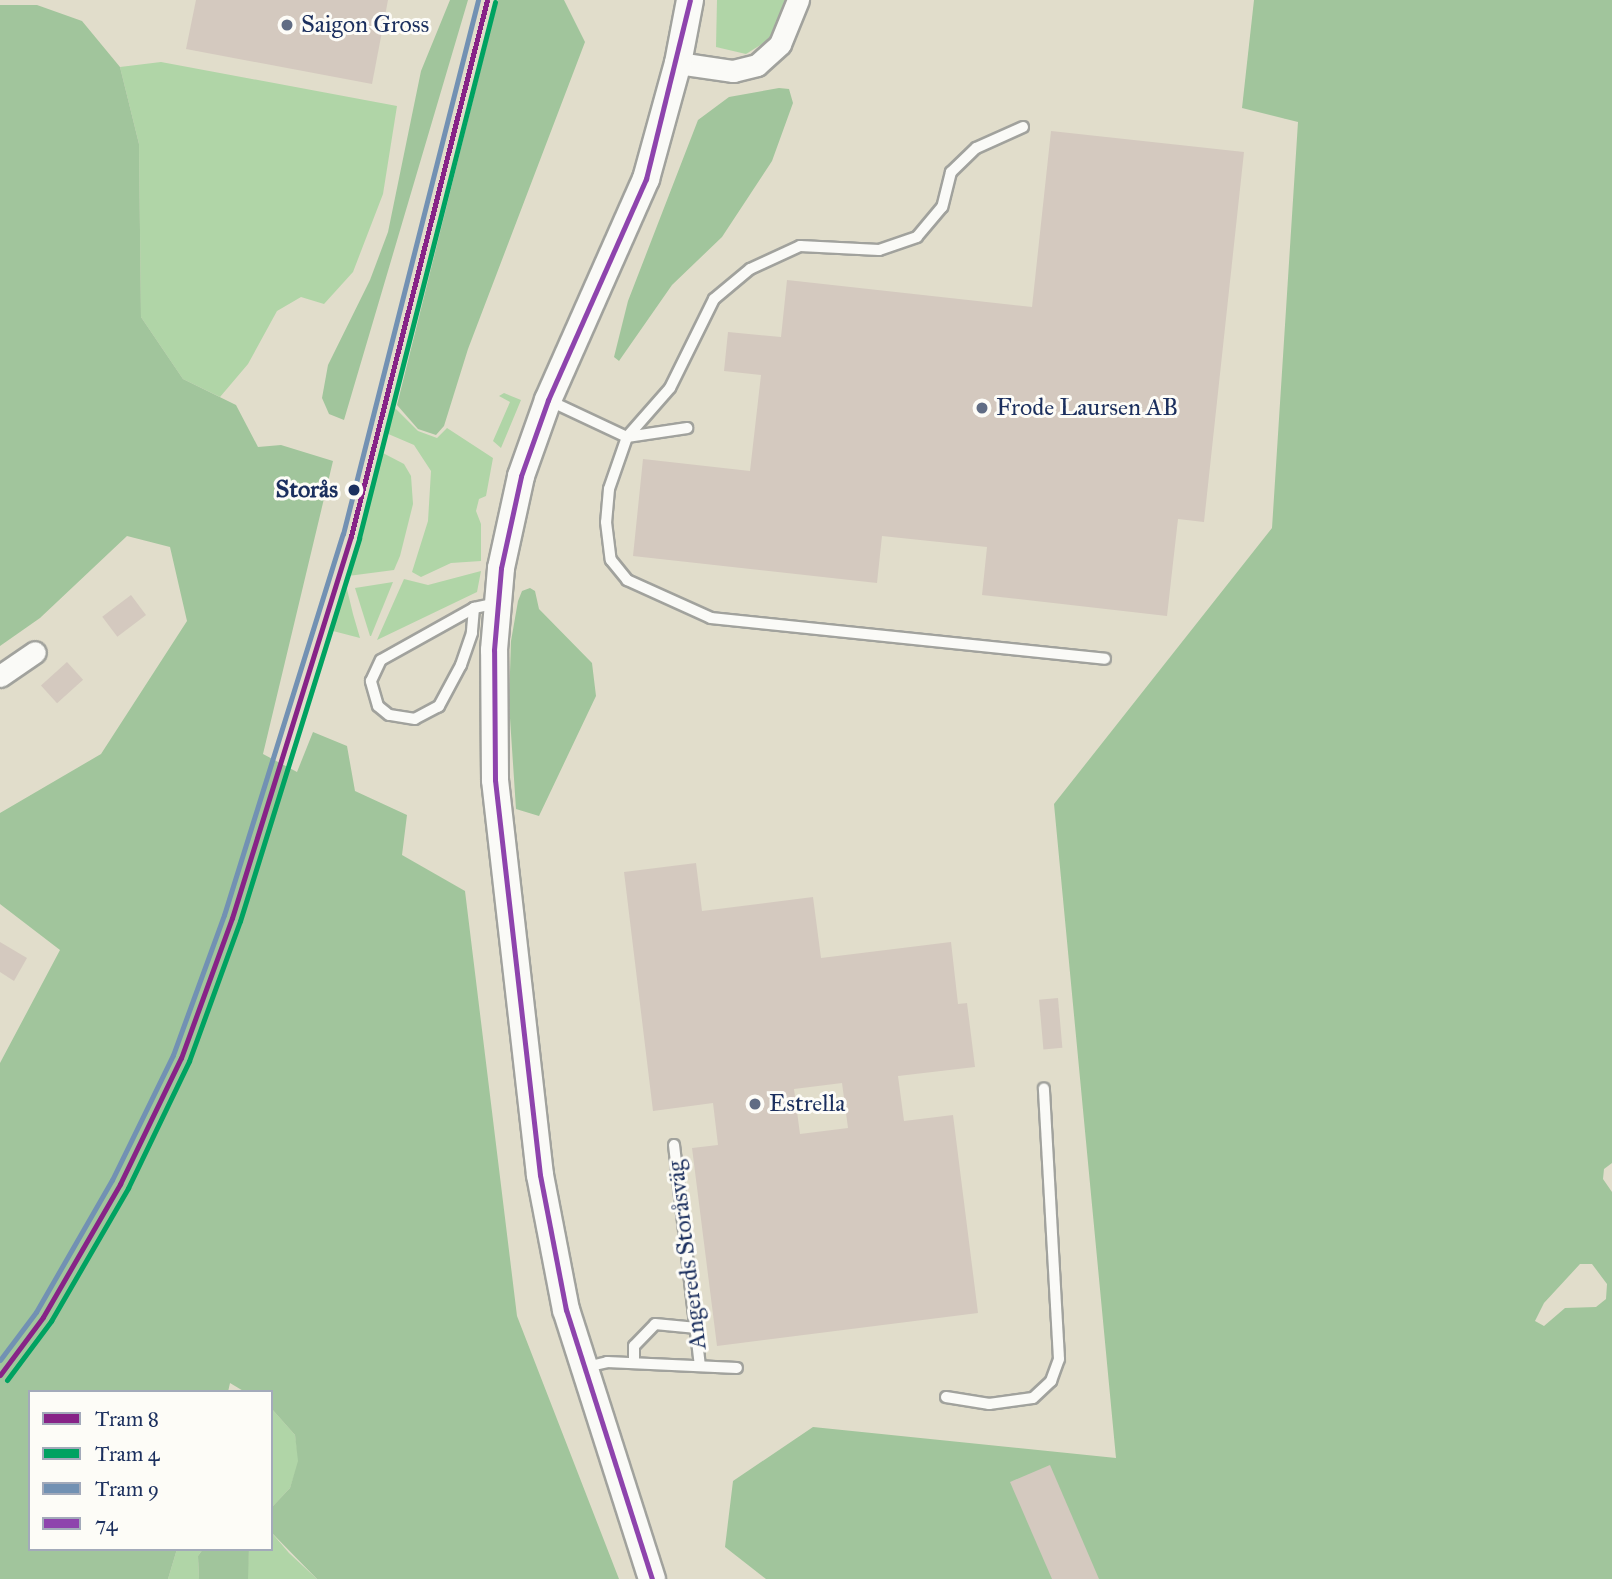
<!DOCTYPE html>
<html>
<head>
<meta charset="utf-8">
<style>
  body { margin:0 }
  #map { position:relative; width:1612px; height:1579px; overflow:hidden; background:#e1ddcb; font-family:"IM FELL Great Primer",serif }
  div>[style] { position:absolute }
  .green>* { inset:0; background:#b0d5a7 }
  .forest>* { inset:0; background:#a1c59c }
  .building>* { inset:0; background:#d4c9bf; transform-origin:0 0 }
  .roads { filter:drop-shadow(2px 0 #a1a29d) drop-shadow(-2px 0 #a1a29d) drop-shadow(0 2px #a1a29d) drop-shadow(0 -2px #a1a29d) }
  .service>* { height:10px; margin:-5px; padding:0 5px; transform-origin:5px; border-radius:5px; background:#fafaf7 }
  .minor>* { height:21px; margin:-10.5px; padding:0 10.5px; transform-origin:10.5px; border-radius:10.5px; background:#fafaf7 }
  .tertiary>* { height:26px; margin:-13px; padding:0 13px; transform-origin:13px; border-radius:13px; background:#fafaf7 }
  .bus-1>* { height:5px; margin:-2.5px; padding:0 2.5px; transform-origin:2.5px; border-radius:2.5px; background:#8e44ad }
  .tram-1>* { height:5px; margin:-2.5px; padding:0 2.5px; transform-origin:2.5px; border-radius:2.5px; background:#872387 }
  .tram-2>* { height:5px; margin:-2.5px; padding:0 2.5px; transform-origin:2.5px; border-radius:2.5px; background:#00a261 }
  .tram-3>* { height:5px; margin:-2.5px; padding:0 2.5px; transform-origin:2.5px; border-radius:2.5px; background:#7291b3 }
  .dots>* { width:19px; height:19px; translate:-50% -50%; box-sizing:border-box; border:4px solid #fdfcf7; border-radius:50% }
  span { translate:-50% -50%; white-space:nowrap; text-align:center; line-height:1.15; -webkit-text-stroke:6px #fdfcf7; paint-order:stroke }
  .poi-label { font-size:24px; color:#1b2f5e }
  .left { translate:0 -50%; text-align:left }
  .stop-label { font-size:24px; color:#1b2f5e; font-weight:700 }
  .right { translate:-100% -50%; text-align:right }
  .street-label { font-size:24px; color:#1b2f5e }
  .legend { position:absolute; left:28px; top:1390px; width:245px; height:161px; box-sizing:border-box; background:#fdfcf7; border:2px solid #a3aaba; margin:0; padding:9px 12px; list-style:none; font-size:21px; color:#1b2f5e }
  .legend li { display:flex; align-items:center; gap:14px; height:35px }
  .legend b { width:35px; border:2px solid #a3aaba }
</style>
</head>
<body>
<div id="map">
  <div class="green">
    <div style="clip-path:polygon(717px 0,787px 0,770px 39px,746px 54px,716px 47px)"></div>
    <div style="clip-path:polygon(161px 62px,397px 106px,383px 194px,353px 272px,324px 304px,301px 297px,277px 311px,248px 364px,220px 397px,183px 379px,141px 317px,139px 144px,120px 67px)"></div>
    <div style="clip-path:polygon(504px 393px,521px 400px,501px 448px,493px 441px,510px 402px,499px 396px)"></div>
    <div style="clip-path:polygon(393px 406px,418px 431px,437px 438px,447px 428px,493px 458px,486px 496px,479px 499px,476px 511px,481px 524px,481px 561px,451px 563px,421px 577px,412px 572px,428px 521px,431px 471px,414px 445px,386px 433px)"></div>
    <div style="clip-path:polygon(381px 452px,404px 464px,411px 476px,413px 504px,400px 556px,394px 570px,348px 576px)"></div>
    <div style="clip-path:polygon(481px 571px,477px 592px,377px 640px,404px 579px,428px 585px)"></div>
    <div style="clip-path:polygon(393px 582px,371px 636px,370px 636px,355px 588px)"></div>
    <div style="clip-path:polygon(346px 585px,353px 614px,360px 638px,333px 631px)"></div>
    <div style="clip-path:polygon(271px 1408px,295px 1435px,299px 1461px,290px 1488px,273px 1506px,271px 1528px)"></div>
    <div style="clip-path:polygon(271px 1532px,289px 1553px,317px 1579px,247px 1579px,249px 1549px,271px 1549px)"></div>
    <div style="clip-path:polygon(177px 1549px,203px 1549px,198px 1556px,199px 1579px,168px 1579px)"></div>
  </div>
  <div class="forest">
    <div style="clip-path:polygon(450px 0,468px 0,344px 420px,329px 414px,322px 398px,328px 365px,370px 280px,388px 232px,421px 71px)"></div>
    <div style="clip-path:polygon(498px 0,564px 0,585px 42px,468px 349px,444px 426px,436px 435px,418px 429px,397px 405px)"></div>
    <div style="clip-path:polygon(evenodd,1254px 0,1612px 0,1612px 1163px,1604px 1169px,1603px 1179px,1612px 1192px,1612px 1579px,766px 1579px,725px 1547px,733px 1481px,813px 1427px,1116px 1458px,1054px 804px,1272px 528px,1298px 122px,1242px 108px,1254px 0,1580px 1264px,1592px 1264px,1607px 1284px,1606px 1299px,1596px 1307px,1565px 1308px,1544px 1326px,1535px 1321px,1544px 1303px,1580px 1264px)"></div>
    <div style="clip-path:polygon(0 5px,37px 5px,82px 21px,120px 67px,139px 144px,141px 317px,183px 379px,236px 405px,258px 447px,281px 445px,333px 461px,263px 754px,297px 772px,313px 732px,347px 746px,355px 791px,407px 815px,402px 855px,465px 891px,517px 1316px,619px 1579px,317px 1579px,271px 1532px,273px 1506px,290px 1488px,298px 1461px,295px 1435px,271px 1408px,271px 1392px,245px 1392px,230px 1383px,228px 1392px,30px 1392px,30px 1549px,177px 1549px,168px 1579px,0 1579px,0 1063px,60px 950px,0 904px,0 813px,101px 754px,187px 621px,170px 547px,127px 536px,40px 618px,0 646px)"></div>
    <div style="clip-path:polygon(779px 88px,789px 89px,793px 103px,772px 161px,722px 237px,672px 285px,619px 361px,614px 357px,628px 301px,698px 120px,729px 97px)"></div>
    <div style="clip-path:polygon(530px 588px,535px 591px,539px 609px,592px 663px,596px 696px,539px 816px,516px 809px,509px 703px,511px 641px,518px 601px,522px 591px)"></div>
    <div style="clip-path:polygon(203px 1549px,249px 1549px,248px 1579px,199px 1579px,198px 1556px)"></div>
  </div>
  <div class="building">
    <div style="clip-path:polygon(196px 0,388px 0,372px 84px,186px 49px)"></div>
    <div style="clip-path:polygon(1051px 131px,1244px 152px,1204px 522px,1178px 519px,1167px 616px,982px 595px,987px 547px,882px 536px,877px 583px,633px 556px,643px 459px,750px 471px,761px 375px,724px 371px,728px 332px,781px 337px,787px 280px,1032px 307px)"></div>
    <div style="left:131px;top:595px;width:25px;height:36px;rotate:53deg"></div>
    <div style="left:67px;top:662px;width:24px;height:35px;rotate:48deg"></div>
    <div style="clip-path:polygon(evenodd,696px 863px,702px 911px,813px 897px,821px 958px,951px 942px,958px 1004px,967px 1003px,975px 1067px,898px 1076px,904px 1121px,953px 1115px,978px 1313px,717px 1346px,692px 1148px,718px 1145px,713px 1103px,653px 1111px,624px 872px,696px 863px,842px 1083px,848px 1128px,800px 1134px,794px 1089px,842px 1083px)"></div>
    <div style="clip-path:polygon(0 942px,27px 958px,14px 981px,0 972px)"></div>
    <div style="left:1058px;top:998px;width:50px;height:19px;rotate:85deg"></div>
    <div style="clip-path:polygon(1050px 1465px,1099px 1579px,1052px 1579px,1010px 1482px)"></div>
  </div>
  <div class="roads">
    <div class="service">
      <div style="left:1023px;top:127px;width:51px;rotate:155.9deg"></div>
      <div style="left:976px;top:148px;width:35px;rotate:136deg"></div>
      <div style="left:951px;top:172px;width:36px;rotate:104deg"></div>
      <div style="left:942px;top:207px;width:39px;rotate:130deg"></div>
      <div style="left:917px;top:237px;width:40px;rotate:161.1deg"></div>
      <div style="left:879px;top:250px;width:79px;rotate:-177.1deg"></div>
      <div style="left:800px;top:246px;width:55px;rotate:155.3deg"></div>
      <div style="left:750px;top:269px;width:47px;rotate:140.2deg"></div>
      <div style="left:714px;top:299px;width:99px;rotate:116.3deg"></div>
      <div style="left:670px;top:388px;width:65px;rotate:131.3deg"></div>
      <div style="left:627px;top:437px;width:55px;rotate:109.1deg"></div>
      <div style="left:609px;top:489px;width:33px;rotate:95deg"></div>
      <div style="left:606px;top:522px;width:38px;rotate:83deg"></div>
      <div style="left:611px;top:560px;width:26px;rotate:51deg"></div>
      <div style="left:627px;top:580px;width:92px;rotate:24.3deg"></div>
      <div style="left:711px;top:618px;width:396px;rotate:5.9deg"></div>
      <div style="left:548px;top:400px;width:87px;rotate:25.1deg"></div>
      <div style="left:627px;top:437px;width:61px;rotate:-8.5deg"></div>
      <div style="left:474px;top:608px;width:25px;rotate:95deg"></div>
      <div style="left:472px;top:633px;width:34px;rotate:109deg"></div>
      <div style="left:461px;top:665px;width:47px;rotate:118.2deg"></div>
      <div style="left:439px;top:706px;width:27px;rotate:152deg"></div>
      <div style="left:415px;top:719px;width:26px;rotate:-171deg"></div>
      <div style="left:389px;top:715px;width:14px;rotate:-141deg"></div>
      <div style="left:378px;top:706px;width:26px;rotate:-106deg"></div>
      <div style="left:371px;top:681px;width:23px;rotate:-65deg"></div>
      <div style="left:381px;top:660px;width:107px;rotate:-29.2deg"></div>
      <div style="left:474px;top:608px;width:24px;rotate:-12deg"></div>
      <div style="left:674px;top:1145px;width:222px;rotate:83.3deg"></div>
      <div style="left:634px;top:1363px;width:17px;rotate:-90deg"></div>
      <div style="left:634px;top:1346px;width:30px;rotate:-46deg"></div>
      <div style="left:655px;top:1324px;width:42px;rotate:5.4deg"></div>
      <div style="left:586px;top:1367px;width:22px;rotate:-13deg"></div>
      <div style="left:607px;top:1362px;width:130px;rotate:2.6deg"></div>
      <div style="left:946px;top:1397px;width:44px;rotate:9.2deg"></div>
      <div style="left:989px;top:1404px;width:44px;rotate:-7.8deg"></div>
      <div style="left:1033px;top:1398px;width:25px;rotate:-43deg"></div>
      <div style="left:1051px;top:1381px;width:23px;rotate:-70deg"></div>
      <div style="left:1059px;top:1359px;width:271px;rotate:-93.2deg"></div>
    </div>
    <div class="minor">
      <div style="left:678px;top:63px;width:56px;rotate:8.3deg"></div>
      <div style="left:733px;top:71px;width:25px;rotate:-14deg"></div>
      <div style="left:757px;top:65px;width:31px;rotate:-42deg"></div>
      <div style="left:780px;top:44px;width:48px;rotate:-67.8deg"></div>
      <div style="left:0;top:676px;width:42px;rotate:-34.4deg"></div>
    </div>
    <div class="tertiary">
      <div style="left:652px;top:1579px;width:282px;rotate:-107.7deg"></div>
      <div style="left:566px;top:1310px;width:137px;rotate:-100.9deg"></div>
      <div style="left:540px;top:1175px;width:398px;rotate:-96.5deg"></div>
      <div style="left:495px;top:780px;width:130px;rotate:-90.4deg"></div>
      <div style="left:494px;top:650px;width:82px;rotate:-85.1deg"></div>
      <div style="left:501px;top:568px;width:94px;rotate:-77.7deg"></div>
      <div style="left:521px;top:476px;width:81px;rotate:-70.4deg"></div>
      <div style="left:548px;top:400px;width:242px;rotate:-66.1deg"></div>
      <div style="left:646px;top:179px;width:120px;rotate:-74.6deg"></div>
      <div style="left:678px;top:63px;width:64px;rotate:-79.2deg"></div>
    </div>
  </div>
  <div class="bus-1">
    <div style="left:652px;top:1579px;width:282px;rotate:-107.7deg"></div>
    <div style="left:566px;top:1310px;width:137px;rotate:-100.9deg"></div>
    <div style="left:540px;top:1175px;width:398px;rotate:-96.5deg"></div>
    <div style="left:495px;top:780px;width:130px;rotate:-90.4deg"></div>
    <div style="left:494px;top:650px;width:82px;rotate:-85.1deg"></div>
    <div style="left:501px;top:568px;width:94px;rotate:-77.7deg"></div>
    <div style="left:521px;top:476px;width:81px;rotate:-70.4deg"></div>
    <div style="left:548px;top:400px;width:242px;rotate:-66.1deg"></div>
    <div style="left:646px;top:179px;width:184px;rotate:-76.2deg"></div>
  </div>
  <div class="tram-1">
    <div style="left:0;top:1375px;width:72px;rotate:-53.4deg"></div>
    <div style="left:43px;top:1317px;width:154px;rotate:-59.9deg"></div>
    <div style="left:120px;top:1184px;width:140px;rotate:-64.2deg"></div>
    <div style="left:181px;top:1058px;width:149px;rotate:-70deg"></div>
    <div style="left:232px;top:918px;width:400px;rotate:-72.7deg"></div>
    <div style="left:351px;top:536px;width:553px;rotate:-75.76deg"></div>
  </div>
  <div class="tram-2">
    <div style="left:7px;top:1380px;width:74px;rotate:-53.3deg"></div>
    <div style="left:51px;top:1321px;width:154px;rotate:-59.9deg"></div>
    <div style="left:128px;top:1188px;width:141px;rotate:-64.3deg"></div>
    <div style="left:189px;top:1061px;width:149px;rotate:-70deg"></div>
    <div style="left:240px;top:921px;width:401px;rotate:-72.7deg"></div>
    <div style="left:359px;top:538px;width:553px;rotate:-75.76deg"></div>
  </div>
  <div class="tram-3">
    <div style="left:0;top:1360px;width:60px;rotate:-53.1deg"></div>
    <div style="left:36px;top:1312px;width:152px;rotate:-60.1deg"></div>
    <div style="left:112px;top:1180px;width:139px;rotate:-64deg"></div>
    <div style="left:173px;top:1055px;width:149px;rotate:-70deg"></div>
    <div style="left:224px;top:915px;width:399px;rotate:-72.7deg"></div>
    <div style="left:343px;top:534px;width:551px;rotate:-75.81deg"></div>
  </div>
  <div class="dots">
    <div style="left:287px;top:25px;background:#606c84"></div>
    <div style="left:982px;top:408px;background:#606c84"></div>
    <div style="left:354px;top:490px;background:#1b2f5e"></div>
    <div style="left:755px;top:1104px;background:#606c84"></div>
  </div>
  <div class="poi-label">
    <span class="left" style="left:301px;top:25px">Saigon Gross</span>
    <span class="left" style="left:996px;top:408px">Frode Laursen AB</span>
    <span class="left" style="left:769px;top:1104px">Estrella</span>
  </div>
  <div class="stop-label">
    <span class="right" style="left:338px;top:490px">Storås</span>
  </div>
  <div class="street-label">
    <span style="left:687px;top:1255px;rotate:-97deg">Angereds Storåsväg</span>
  </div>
  <ul class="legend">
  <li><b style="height:9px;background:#872387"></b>Tram 8</li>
  <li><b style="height:9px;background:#00a261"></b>Tram 4</li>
  <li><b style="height:9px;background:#7291b3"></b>Tram 9</li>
  <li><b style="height:9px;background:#8e44ad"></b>74</li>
  </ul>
</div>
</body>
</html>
